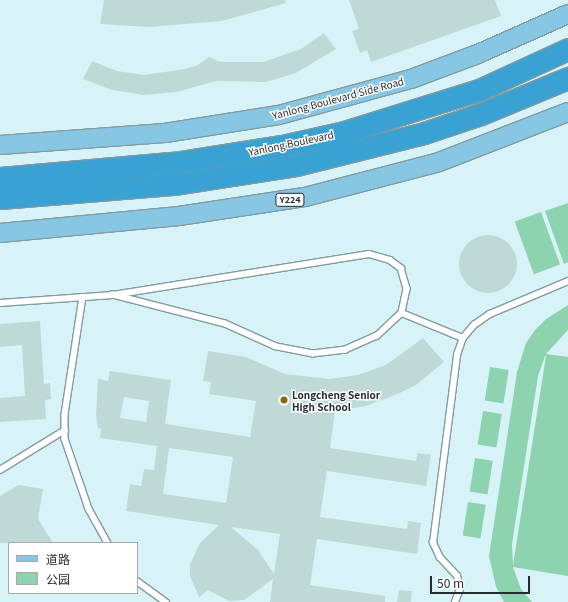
<!DOCTYPE html>
<html>
<head>
<meta charset="utf-8">
<style>
  body { margin:0 }
  #map { position:relative; width:568px; height:602px; overflow:hidden; background:#d8f3f8; font-family:Georgia,"Noto Sans SC",serif }
  div>[style] { position:absolute }
  .green>* { inset:0; background:#8dd3af; transform-origin:0 0 }
  .building>* { inset:0; background:#bfdad6 }
  .round { border-radius:50% }
  .roads { filter:drop-shadow(1px 0 #819b9f) drop-shadow(-1px 0 #819b9f) drop-shadow(0 1px #819b9f) drop-shadow(0 -1px #819b9f) }
  .lane>* { height:5.5px; margin:-2.75px; padding:0 2.75px; transform-origin:2.75px; border-radius:2.75px; background:#fff }
  .primary>* { height:18px; margin:-9px; padding:0 9px; transform-origin:9px; border-radius:9px; background:#88c7e4 }
  .highway>* { height:21px; margin:-10.5px; padding:0 10.5px; transform-origin:10.5px; border-radius:10.5px; background:#39a2d2 }
  .dots>* { width:11px; height:11px; translate:-50% -50%; box-sizing:border-box; border:2px solid #fff; border-radius:50% }
  span { translate:-50% -50%; white-space:nowrap; text-align:center; line-height:1.15; -webkit-text-stroke:3px #fff; paint-order:stroke }
  .shield-label span { padding:1px 3px; background:#fff; border:1px solid; border-radius:3px; -webkit-text-stroke-width:0 }
  .shield-label { font-size:9px; color:#222d2f; font-weight:700 }
  .street-label { font-size:10px; color:#222d2f }
  .poi-label { font-size:10px; color:#222d2f; font-weight:700 }
  .left { translate:0 -50%; text-align:left }
  .legend { position:absolute; left:8px; top:542px; width:130px; height:52px; box-sizing:border-box; background:#fff; border:1px solid #a7abac; margin:0; padding:5px 7px; list-style:none; font-size:12px; color:#222d2f }
  .legend li { display:flex; align-items:center; gap:8px; height:20px }
  .legend b { width:20px; border:1px solid #a7abac }
  .scale { position:absolute; left:430px; top:576px; width:100px; height:18px; box-sizing:border-box; border:2px solid #222d2f; border-top:0; padding-left:5px; font-size:12px; line-height:14px; white-space:nowrap; color:#222d2f; -webkit-text-stroke:3px #fff; paint-order:stroke }
</style>
</head>
<body>
<div id="map">
  <div class="green">
    <div style="clip-path:polygon(568px 203px,568px 262px,564px 264px,545px 211px)"></div>
    <div style="left:541px;top:212px;width:56px;height:28px;rotate:70deg"></div>
    <div style="clip-path:polygon(evenodd,568px 305px,568px 330px,546px 354px,568px 357px,568px 576px,513px 567px,521px 589px,532px 602px,504px 602px,496px 587px,489px 556px,517px 372px,526px 343px,535px 330px,546px 319px,568px 305px,545px 356px,546px 356px,513px 565px,512px 544px,538px 376px,545px 356px)"></div>
    <div style="left:490px;top:367px;width:19px;height:34px;rotate:9deg"></div>
    <div style="left:483px;top:411px;width:19px;height:34px;rotate:9deg"></div>
    <div style="left:475px;top:458px;width:18px;height:34px;rotate:9deg"></div>
    <div style="left:468px;top:502px;width:18px;height:34px;rotate:9deg"></div>
  </div>
  <div class="building">
    <div style="clip-path:polygon(104px 0,285px 0,286px 3px,222px 21px,149px 27px,100px 24px)"></div>
    <div style="clip-path:polygon(349px 0,495px 0,501px 16px,371px 62px,367px 50px,360px 53px,352px 31px,359px 29px)"></div>
    <div style="clip-path:polygon(324px 33px,336px 49px,296px 73px,266px 82px,216px 81px,176px 92px,144px 95px,112px 90px,83px 79px,92px 61px,117px 71px,144px 75px,185px 69px,198px 65px,209px 57px,221px 62px,263px 62px,301px 49px)"></div>
    <div class="round" style="left:459px;top:235px;width:58px;height:58px"></div>
    <div style="clip-path:polygon(40px 321px,44px 384px,50px 383px,51px 399px,45px 400px,46px 419px,0 422px,0 398px,25px 396px,22px 345px,0 347px,0 324px)"></div>
    <div style="clip-path:polygon(evenodd,423px 338px,444px 362px,416px 385px,400px 393px,366px 406px,335px 411px,330px 448px,416px 461px,418px 453px,431px 455px,426px 486px,327px 471px,320px 517px,407px 529px,408px 521px,421px 523px,417px 554px,317px 539px,310px 585px,385px 596px,385px 602px,270px 602px,273px 579px,244px 600px,229px 601px,208px 590px,199px 597px,190px 576px,190px 564px,200px 543px,219px 525px,126px 511px,130px 484px,141px 486px,144px 469px,154px 470px,157px 446px,100px 438px,101px 429px,98px 428px,96px 416px,98px 379px,108px 381px,110px 371px,171px 380px,165px 424px,250px 437px,256px 401px,209px 394px,211px 382px,203px 381px,208px 351px,246px 357px,285px 374px,329px 379px,358px 375px,386px 365px,423px 338px,124px 397px,149px 401px,146px 422px,120px 418px,124px 397px,423px 338px,169px 448px,233px 457px,226px 503px,163px 494px,169px 448px,423px 338px,231px 527px,280px 534px,274px 574px,258px 550px,231px 527px)"></div>
    <div style="clip-path:polygon(18px 485px,43px 489px,38px 519px,53px 543px,0 543px,0 496px)"></div>
    <div style="clip-path:polygon(399px 590px,412px 591px,411px 602px,397px 602px)"></div>
  </div>
  <div class="roads">
    <div class="lane">
      <div style="left:83px;top:297px;width:119px;rotate:98.7deg"></div>
      <div style="left:65px;top:415px;width:24px;rotate:90deg"></div>
      <div style="left:65px;top:439px;width:74px;rotate:71.1deg"></div>
      <div style="left:89px;top:509px;width:39px;rotate:61deg"></div>
      <div style="left:0;top:303px;width:113px;rotate:-4deg"></div>
      <div style="left:113px;top:295px;width:259px;rotate:-9.1deg"></div>
      <div style="left:369px;top:254px;width:22px;rotate:16deg"></div>
      <div style="left:390px;top:260px;width:14px;rotate:36deg"></div>
      <div style="left:401px;top:268px;width:22px;rotate:74deg"></div>
      <div style="left:407px;top:289px;width:25px;rotate:102deg"></div>
      <div style="left:402px;top:313px;width:34px;rotate:137deg"></div>
      <div style="left:377px;top:336px;width:34px;rotate:156deg"></div>
      <div style="left:346px;top:350px;width:33px;rotate:173deg"></div>
      <div style="left:313px;top:354px;width:38px;rotate:-169deg"></div>
      <div style="left:276px;top:347px;width:56px;rotate:-155.7deg"></div>
      <div style="left:225px;top:324px;width:116px;rotate:-165.5deg"></div>
      <div style="left:402px;top:313px;width:66px;rotate:22.3deg"></div>
      <div style="left:0;top:470px;width:76px;rotate:-31.6deg"></div>
      <div style="left:137px;top:581px;width:36px;rotate:36deg"></div>
      <div style="left:455px;top:602px;width:14px;rotate:-69deg"></div>
      <div style="left:460px;top:589px;width:13px;rotate:-103deg"></div>
      <div style="left:457px;top:576px;width:25px;rotate:-133deg"></div>
      <div style="left:440px;top:558px;width:17px;rotate:-115deg"></div>
      <div style="left:433px;top:543px;width:190px;rotate:-82.7deg"></div>
      <div style="left:457px;top:355px;width:18px;rotate:-71deg"></div>
      <div style="left:463px;top:338px;width:17px;rotate:-50deg"></div>
      <div style="left:474px;top:325px;width:19px;rotate:-35deg"></div>
      <div style="left:490px;top:314px;width:85px;rotate:-22.9deg"></div>
    </div>
    <div class="primary">
      <div style="left:0;top:145px;width:165px;rotate:-4.2deg"></div>
      <div style="left:165px;top:133px;width:115px;rotate:-9deg"></div>
      <div style="left:279px;top:115px;width:137px;rotate:-15.3deg"></div>
      <div style="left:411px;top:79px;width:72px;rotate:-20.5deg"></div>
      <div style="left:478px;top:54px;width:98px;rotate:-24deg"></div>
      <div style="left:0;top:233px;width:180px;rotate:-5.4deg"></div>
      <div style="left:179px;top:216px;width:127px;rotate:-8.6deg"></div>
      <div style="left:305px;top:197px;width:138px;rotate:-14.6deg"></div>
      <div style="left:439px;top:162px;width:138px;rotate:-21.2deg"></div>
    </div>
    <div class="highway">
      <div style="left:0;top:178px;width:174px;rotate:-5deg"></div>
      <div style="left:173px;top:163px;width:110px;rotate:-8.9deg"></div>
      <div style="left:282px;top:146px;width:64px;rotate:-12.7deg"></div>
      <div style="left:344px;top:132px;width:141px;rotate:-17.3deg"></div>
      <div style="left:479px;top:90px;width:98px;rotate:-24.7deg"></div>
      <div style="left:0;top:198px;width:176px;rotate:-4.6deg"></div>
      <div style="left:175px;top:184px;width:122px;rotate:-8.9deg"></div>
      <div style="left:296px;top:165px;width:132px;rotate:-14deg"></div>
      <div style="left:424px;top:133px;width:60px;rotate:-18.4deg"></div>
      <div style="left:481px;top:114px;width:94px;rotate:-22.5deg"></div>
    </div>
  </div>
  <div class="dots">
    <div style="left:284px;top:400px;background:#896c0b"></div>
  </div>
  <div class="shield-label">
    <span style="left:290px;top:200px">Y224</span>
  </div>
  <div class="street-label">
    <span style="left:338px;top:98px;rotate:-15deg">Yanlong Boulevard Side Road</span>
    <span style="left:291px;top:143px;rotate:-12deg">Yanlong Boulevard</span>
  </div>
  <div class="poi-label">
    <span class="left" style="left:292px;top:400px">Longcheng Senior<br>High School</span>
  </div>
  <ul class="legend">
  <li><b style="height:5px;background:#88c7e4"></b>道路</li>
  <li><b style="height:11px;background:#8dd3af"></b>公园</li>
  </ul>
  <div class="scale">50 m</div>
</div>
</body>
</html>
